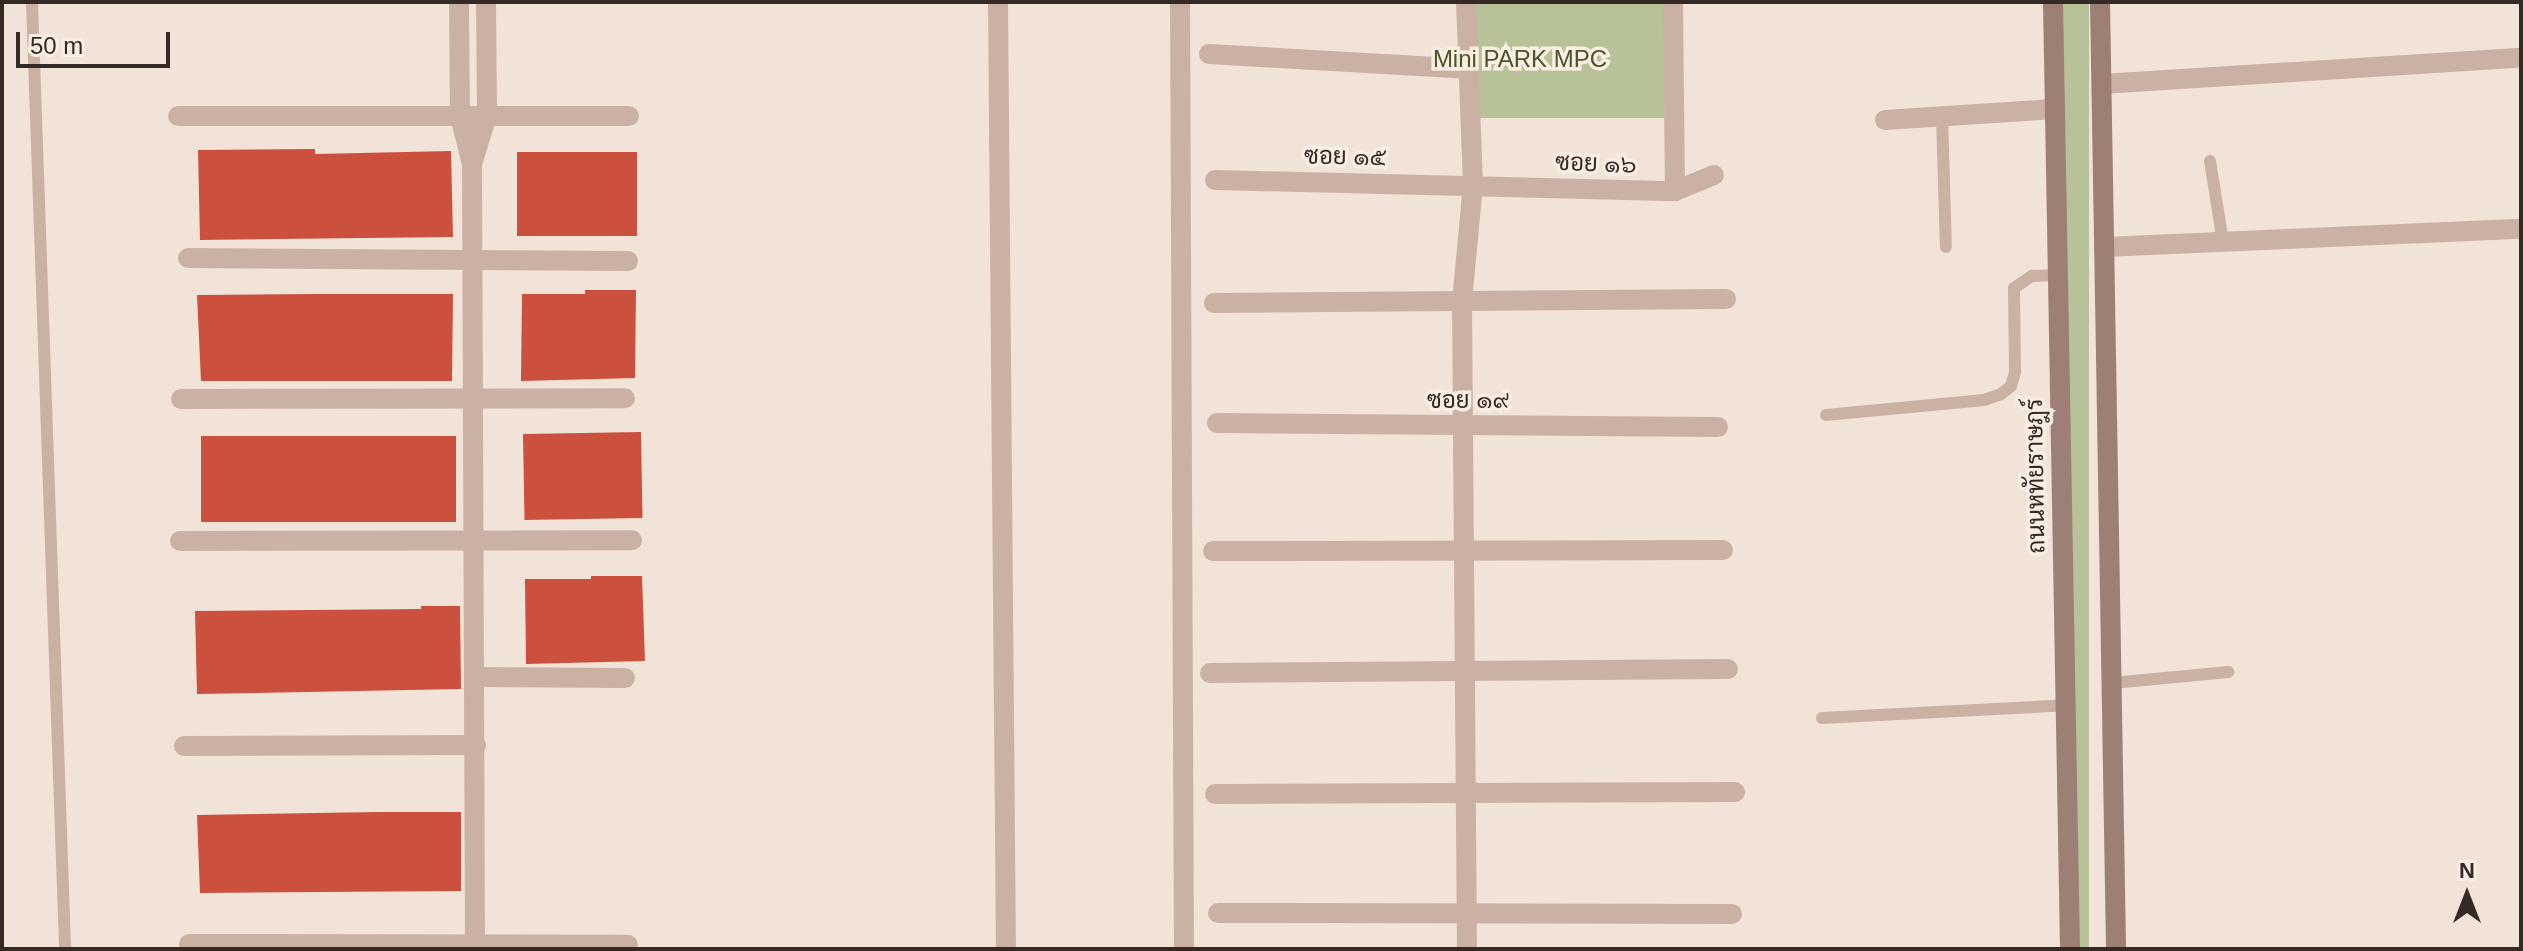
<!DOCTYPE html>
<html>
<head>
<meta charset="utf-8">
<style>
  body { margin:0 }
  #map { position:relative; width:2523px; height:951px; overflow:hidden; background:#f2e3d8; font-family:Arial,Sarabun,sans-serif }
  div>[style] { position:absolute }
  .green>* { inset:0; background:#b8c298; transform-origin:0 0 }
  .building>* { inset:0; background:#cb503d; transform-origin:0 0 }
  .service>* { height:12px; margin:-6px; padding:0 6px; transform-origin:6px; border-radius:6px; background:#cbb1a4 }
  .minor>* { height:20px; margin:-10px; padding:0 10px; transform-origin:10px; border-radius:10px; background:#cbb1a4 }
  .secondary>* { height:20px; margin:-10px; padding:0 10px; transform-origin:10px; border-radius:10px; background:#9e7f75 }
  span { translate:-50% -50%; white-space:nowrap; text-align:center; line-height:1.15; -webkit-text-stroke:7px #faeee4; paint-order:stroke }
  .park-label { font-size:24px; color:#4a5529 }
  .street-label { font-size:24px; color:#352926 }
  .frame { position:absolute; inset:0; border:4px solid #352926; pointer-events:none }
  .north { position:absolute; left:2427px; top:855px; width:80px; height:80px; -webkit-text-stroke:6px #faeee4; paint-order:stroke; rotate:0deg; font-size:22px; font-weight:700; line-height:32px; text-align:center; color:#352926 }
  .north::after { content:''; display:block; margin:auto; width:28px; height:36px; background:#352926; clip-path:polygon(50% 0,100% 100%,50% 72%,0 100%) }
  .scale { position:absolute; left:16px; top:32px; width:154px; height:36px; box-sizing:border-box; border:4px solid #352926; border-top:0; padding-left:10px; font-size:24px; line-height:28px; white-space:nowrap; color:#352926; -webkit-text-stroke:6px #faeee4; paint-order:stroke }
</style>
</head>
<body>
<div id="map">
  <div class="green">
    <div style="left:1461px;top:2px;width:203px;height:116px"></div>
    <div style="left:2062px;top:2px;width:27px;height:947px"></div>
  </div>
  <div class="building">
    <div style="clip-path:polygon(315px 149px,315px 154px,451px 151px,453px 237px,200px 240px,198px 150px)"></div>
    <div style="left:517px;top:152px;width:120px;height:84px"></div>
    <div style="clip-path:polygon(585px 290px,636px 290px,635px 378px,521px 381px,522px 294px,585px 294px)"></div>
    <div style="clip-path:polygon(316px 294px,453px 294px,452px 381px,201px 381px,197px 295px)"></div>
    <div style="left:641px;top:432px;width:86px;height:118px;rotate:89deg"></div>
    <div style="left:201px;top:436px;width:255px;height:86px"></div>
    <div style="clip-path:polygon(591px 576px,642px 576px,645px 661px,526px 664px,525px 579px,591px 579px)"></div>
    <div style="clip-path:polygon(421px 606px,460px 606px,461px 689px,197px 694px,195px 611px,421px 609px)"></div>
    <div style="clip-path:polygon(379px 812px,461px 812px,461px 891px,200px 893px,197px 815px)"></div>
  </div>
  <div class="service">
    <div style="left:32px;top:2px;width:948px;rotate:88deg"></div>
    <div style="left:1942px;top:116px;width:131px;rotate:88.3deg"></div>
    <div style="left:2210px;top:161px;width:82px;rotate:80.9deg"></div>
    <div style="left:1826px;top:415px;width:159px;rotate:-5.4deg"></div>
    <div style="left:1984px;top:400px;width:18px;rotate:-19deg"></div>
    <div style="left:2001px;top:394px;width:13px;rotate:-39deg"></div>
    <div style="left:2011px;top:386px;width:15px;rotate:-74deg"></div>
    <div style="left:2015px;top:372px;width:84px;rotate:-90.7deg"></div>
    <div style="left:2014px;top:288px;width:22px;rotate:-34deg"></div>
    <div style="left:2032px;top:276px;width:26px;rotate:-2deg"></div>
    <div style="left:2112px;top:683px;width:117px;rotate:-5.4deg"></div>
    <div style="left:1822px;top:718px;width:244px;rotate:-3deg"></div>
  </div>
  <div class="minor">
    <div style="left:459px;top:2px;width:114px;rotate:89.5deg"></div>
    <div style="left:460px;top:116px;width:49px;rotate:76deg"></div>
    <div style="left:472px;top:164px;width:785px;rotate:89.78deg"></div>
    <div style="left:998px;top:2px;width:947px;rotate:89.52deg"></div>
    <div style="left:1180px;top:2px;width:947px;rotate:89.76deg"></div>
    <div style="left:1466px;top:2px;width:183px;rotate:87.8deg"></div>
    <div style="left:1473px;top:185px;width:118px;rotate:95.4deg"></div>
    <div style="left:1462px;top:302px;width:647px;rotate:89.56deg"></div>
    <div style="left:1673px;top:2px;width:189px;rotate:89.4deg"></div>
    <div style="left:1209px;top:54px;width:258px;rotate:3.3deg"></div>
    <div style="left:2102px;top:84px;width:420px;rotate:-3.6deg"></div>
    <div style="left:178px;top:116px;width:451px"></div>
    <div style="left:1885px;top:120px;width:169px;rotate:-3.7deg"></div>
    <div style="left:472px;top:164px;width:51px;rotate:-73deg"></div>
    <div style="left:487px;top:115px;width:113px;rotate:-90.5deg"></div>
    <div style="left:1215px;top:180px;width:460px;rotate:1.4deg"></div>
    <div style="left:1675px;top:191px;width:42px;rotate:-22.3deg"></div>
    <div style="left:2104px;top:247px;width:417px;rotate:-2.5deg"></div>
    <div style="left:188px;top:258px;width:440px;rotate:0.4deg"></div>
    <div style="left:1214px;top:303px;width:512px;rotate:-0.45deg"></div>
    <div style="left:181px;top:399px;width:444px;rotate:-0.1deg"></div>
    <div style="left:1217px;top:423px;width:501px;rotate:0.46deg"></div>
    <div style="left:180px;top:541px;width:452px;rotate:-0.1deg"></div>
    <div style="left:1213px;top:551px;width:510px;rotate:-0.11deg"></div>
    <div style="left:1210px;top:673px;width:518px;rotate:-0.44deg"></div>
    <div style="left:477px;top:677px;width:148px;rotate:0.4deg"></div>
    <div style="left:184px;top:746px;width:292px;rotate:-0.2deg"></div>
    <div style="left:1215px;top:794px;width:520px;rotate:-0.22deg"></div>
    <div style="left:1218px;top:913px;width:514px;rotate:0.11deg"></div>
    <div style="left:189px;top:944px;width:439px;rotate:0.1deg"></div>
  </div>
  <div class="secondary">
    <div style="left:2053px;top:2px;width:947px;rotate:88.97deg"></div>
    <div style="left:2100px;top:2px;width:947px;rotate:89.03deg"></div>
  </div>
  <div class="park-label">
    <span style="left:1520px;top:59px">Mini PARK MPC</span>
  </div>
  <div class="street-label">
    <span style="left:1345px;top:156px;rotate:1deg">ซอย ๑๕</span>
    <span style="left:1596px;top:163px;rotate:2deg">ซอย ๑๖</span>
    <span style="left:1468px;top:400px">ซอย ๑๙</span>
    <span style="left:2035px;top:476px;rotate:-91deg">ถนนหทัยราษฎร์</span>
  </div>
  <div class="frame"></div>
  <div class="north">N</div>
  <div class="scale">50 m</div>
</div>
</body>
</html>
